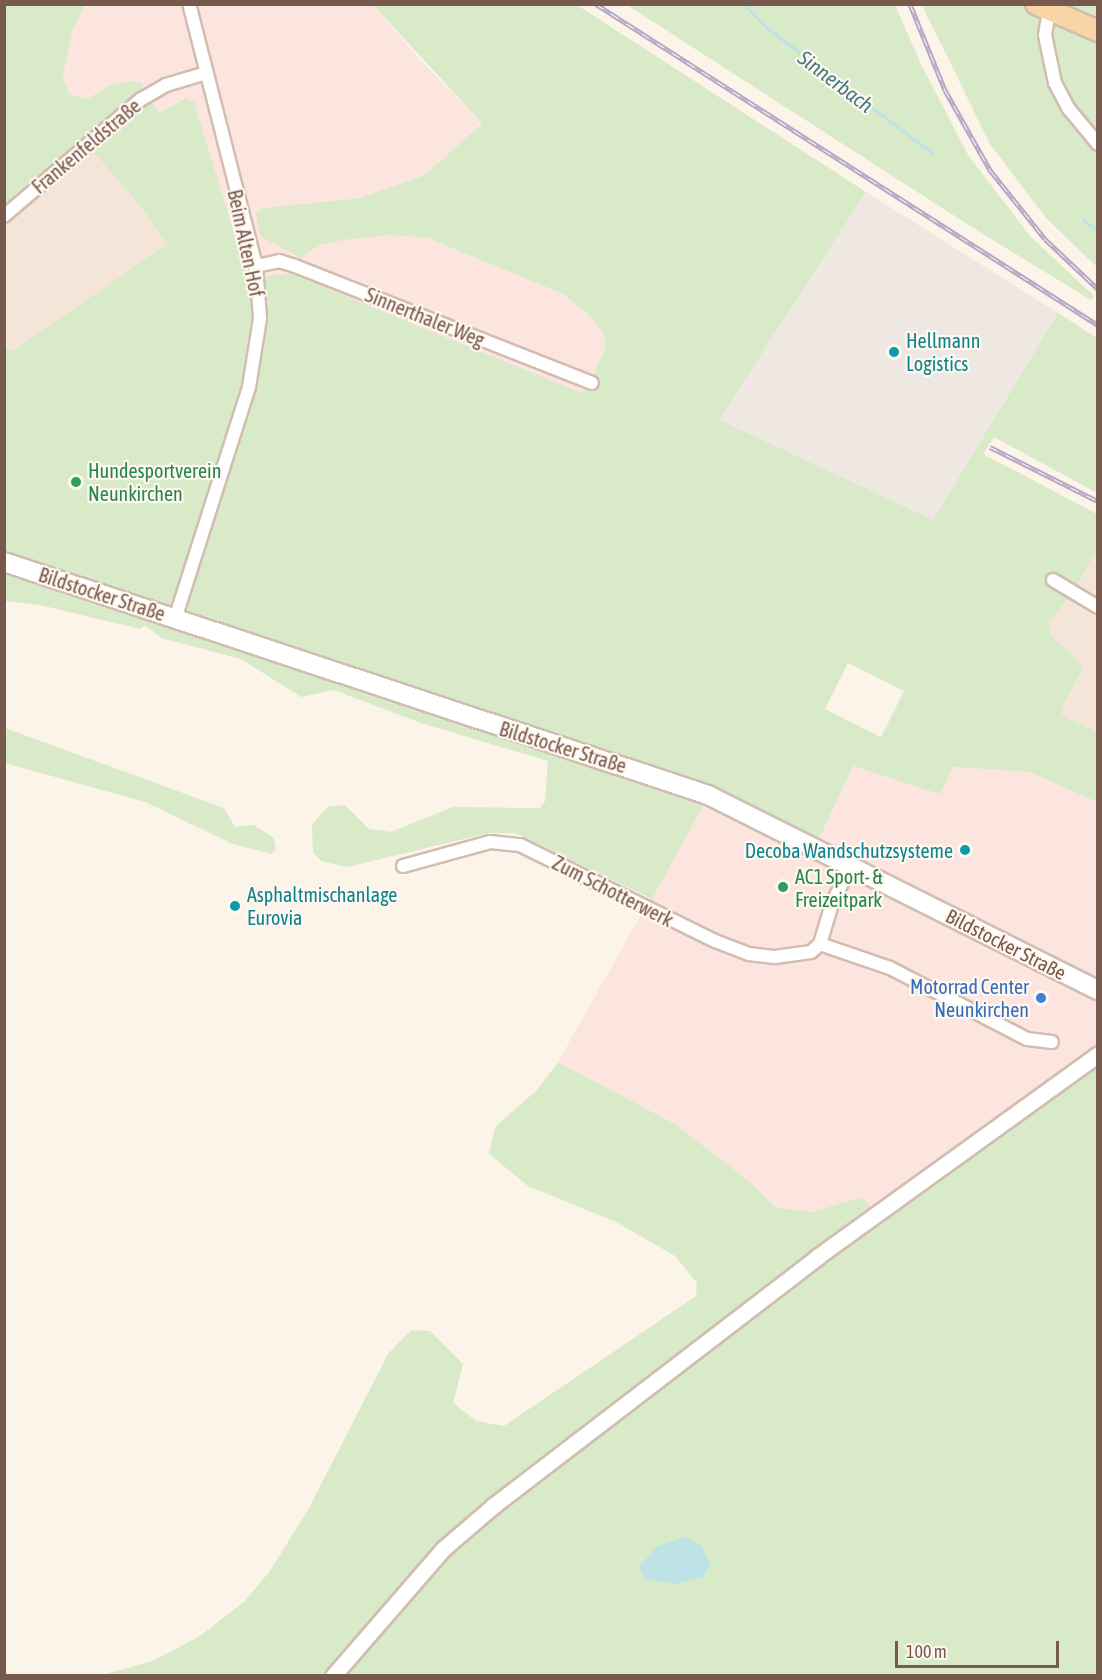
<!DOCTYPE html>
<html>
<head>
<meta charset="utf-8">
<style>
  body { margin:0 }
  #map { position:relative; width:1102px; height:1680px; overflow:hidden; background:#fcf4e9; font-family:"Asap Condensed",sans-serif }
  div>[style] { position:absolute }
  .residential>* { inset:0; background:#f4e5d8 }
  .commercial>* { inset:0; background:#fce5de }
  .industrial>* { inset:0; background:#eee7e2 }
  .green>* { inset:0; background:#d8eac7 }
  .water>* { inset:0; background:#bde3e6 }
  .stream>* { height:3px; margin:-1.5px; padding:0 1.5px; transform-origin:1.5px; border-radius:1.5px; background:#bde3e6 }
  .roads { filter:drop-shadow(2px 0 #d1bdb1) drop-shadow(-2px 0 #d1bdb1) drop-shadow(0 2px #d1bdb1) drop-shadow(0 -2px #d1bdb1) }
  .minor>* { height:12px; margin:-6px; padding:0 6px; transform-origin:6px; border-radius:6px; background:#fff }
  .tertiary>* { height:15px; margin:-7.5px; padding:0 7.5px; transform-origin:7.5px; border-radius:7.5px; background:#fff }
  .secondary>* { height:18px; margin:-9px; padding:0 9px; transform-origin:9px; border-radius:9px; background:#fff }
  .primary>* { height:20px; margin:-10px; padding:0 10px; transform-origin:10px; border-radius:10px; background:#f9d4a4 }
  .rail>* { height:5px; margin-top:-2.5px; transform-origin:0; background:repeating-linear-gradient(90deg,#fff8f0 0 9px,#b6a7c7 0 18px); box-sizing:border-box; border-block:2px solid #b6a7c7 }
  .dots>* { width:16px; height:16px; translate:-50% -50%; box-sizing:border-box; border:3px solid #fff8f0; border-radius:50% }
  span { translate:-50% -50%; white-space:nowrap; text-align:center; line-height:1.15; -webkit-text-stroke:4.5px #fff8f0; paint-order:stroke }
  .street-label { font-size:20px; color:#77594d }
  .culture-label { font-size:20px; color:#0d838f }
  .left { translate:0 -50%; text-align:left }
  .right { translate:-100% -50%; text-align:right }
  .leisure-label { font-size:20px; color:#27864d }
  .shop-label { font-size:20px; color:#366cbe }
  .water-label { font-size:21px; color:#437b83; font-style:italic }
  .frame { position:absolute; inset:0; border:6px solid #77594d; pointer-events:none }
  .scale { position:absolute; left:895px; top:1641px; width:164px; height:27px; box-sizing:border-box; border:3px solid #77594d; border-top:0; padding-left:8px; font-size:18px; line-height:21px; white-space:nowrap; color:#77594d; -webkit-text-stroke:4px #fff8f0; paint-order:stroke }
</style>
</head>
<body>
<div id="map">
  <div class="residential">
    <div style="clip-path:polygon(83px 140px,141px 207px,167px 244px,11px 352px,5px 342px,5px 203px)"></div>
    <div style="clip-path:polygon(1097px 549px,1097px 732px,1062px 715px,1062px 707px,1084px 667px,1050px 634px,1049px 623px,1077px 586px)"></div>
  </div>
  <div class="commercial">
    <div style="clip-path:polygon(85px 5px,373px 5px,422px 62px,482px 122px,425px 175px,360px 198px,264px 208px,307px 255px,320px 245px,344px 240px,389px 235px,428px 238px,563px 294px,588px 314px,604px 334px,605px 349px,586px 390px,579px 392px,465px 348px,292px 274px,270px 275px,249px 283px,227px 210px,178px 101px,159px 114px,154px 112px,130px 81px,109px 86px,87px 99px,69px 94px,63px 78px,72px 31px)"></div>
    <div style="clip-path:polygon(853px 766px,940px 793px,953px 767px,1029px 772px,1097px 802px,1097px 1066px,884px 1221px,861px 1197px,812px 1212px,775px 1207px,745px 1178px,675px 1124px,558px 1062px,704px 803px,811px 855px)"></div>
  </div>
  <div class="industrial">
    <div style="clip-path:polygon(866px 192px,1058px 313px,933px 520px,718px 421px)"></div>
  </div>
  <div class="green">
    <div style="clip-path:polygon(evenodd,5px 5px,85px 5px,72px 31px,63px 77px,69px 94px,87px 99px,109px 86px,130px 81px,142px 83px,143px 92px,159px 113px,186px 98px,194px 102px,249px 283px,270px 275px,292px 274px,579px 392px,586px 390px,605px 349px,604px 334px,588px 314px,563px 294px,428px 238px,389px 235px,344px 240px,320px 245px,301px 258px,260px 236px,256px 213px,264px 208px,360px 198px,425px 175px,482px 123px,373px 5px,577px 5px,866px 192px,719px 420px,933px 520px,1058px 313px,1097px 338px,1097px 493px,994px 437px,983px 454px,1097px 514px,1097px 549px,1077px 586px,1049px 623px,1050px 634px,1084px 667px,1062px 707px,1062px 715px,1097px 732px,1097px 802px,1029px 772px,953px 767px,940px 794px,853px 766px,811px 856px,704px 804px,652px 899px,515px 833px,489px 833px,347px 867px,321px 861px,313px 852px,312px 825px,327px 807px,345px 805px,369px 829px,391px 832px,453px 807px,540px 808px,545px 801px,548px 761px,421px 723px,334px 690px,301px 697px,241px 659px,161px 638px,145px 625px,140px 629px,40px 605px,5px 601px,4px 342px,11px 352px,167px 244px,141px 207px,83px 140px,5px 203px,5px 5px,848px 663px,904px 691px,881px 737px,825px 709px,848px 663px)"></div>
    <div style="clip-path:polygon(627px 5px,895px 5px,921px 64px,968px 155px,1030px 236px,1094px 296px,1091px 300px,978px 231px)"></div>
    <div style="clip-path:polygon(922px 5px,1097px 5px,1097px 267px,1046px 218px,990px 144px)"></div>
    <div style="clip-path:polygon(5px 728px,224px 808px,235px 827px,254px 825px,274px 838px,276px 849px,271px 854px,233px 844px,145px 802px,5px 763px)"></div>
    <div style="clip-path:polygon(558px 1062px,675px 1124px,745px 1178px,775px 1207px,812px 1212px,861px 1197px,884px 1220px,1097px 1066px,1097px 1675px,98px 1676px,153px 1661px,200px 1636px,245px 1601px,270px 1571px,308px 1510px,388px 1354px,411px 1330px,430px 1331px,463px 1364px,453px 1403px,476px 1421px,504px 1426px,696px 1296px,697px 1283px,675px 1256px,616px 1222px,528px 1186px,489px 1154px,495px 1127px,537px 1090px)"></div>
  </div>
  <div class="water">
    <div style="clip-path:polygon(686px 1537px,701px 1546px,711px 1564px,703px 1577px,674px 1584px,646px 1579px,639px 1568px,655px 1547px)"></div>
  </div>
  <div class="stream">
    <div style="left:744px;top:4px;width:32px;rotate:46deg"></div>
    <div style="left:766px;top:27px;width:208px;rotate:37.2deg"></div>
    <div style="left:1083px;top:220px;width:18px;rotate:34deg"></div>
  </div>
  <div class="roads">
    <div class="minor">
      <div style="left:1049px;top:10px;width:25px;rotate:99deg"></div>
      <div style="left:1045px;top:35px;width:49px;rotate:78.2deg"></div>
      <div style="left:1055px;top:83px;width:30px;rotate:62deg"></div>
      <div style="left:1069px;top:109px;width:45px;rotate:50.4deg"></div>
      <div style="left:4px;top:216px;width:179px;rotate:-40.5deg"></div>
      <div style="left:140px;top:100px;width:30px;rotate:-30deg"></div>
      <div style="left:166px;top:85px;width:42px;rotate:-16.7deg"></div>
      <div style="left:256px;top:266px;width:24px;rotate:-12deg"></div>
      <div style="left:279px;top:261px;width:17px;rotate:17deg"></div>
      <div style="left:295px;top:266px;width:319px;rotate:21.5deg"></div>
      <div style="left:1053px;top:580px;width:52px;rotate:31deg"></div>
      <div style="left:175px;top:619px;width:244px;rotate:-72.3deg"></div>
      <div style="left:249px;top:387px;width:70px;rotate:-80.9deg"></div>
      <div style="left:260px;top:318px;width:52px;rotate:-94.4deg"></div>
      <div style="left:256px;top:266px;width:270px;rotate:-104.3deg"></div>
      <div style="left:403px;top:866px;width:90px;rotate:-15.4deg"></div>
      <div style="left:490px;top:842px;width:30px;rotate:6deg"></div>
      <div style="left:520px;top:845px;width:217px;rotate:26.2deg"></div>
      <div style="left:715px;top:941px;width:36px;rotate:21deg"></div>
      <div style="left:749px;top:954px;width:26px;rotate:7deg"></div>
      <div style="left:775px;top:957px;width:36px;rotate:-8deg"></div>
      <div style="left:811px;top:952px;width:12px;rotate:-42deg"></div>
      <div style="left:820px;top:944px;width:42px;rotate:-73.3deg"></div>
      <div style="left:832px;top:904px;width:44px;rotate:-64.6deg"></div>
      <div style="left:820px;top:944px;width:74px;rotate:18.9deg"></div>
      <div style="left:890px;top:968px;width:154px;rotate:27.4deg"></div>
      <div style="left:1027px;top:1039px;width:25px;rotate:7deg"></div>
    </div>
    <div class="tertiary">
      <div style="left:333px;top:1676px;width:168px;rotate:-49.1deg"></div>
      <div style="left:443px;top:1549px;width:66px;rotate:-40.7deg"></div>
      <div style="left:493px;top:1506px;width:409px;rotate:-37.5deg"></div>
      <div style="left:817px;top:1257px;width:347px;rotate:-35.8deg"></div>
    </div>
    <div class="secondary">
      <div style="left:4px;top:562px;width:742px;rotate:18.31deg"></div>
      <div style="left:708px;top:795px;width:436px;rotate:26.6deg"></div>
    </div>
    <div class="primary">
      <div style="left:1036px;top:4px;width:68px;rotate:23.5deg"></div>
    </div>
  </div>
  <div class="rail">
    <div style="left:596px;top:4px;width:596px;rotate:32.6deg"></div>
    <div style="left:910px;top:4px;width:93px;rotate:67.9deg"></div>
    <div style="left:945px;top:90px;width:92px;rotate:60.6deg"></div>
    <div style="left:990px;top:170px;width:88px;rotate:51.4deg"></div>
    <div style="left:1045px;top:239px;width:73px;rotate:43.3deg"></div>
    <div style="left:990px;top:447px;width:121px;rotate:26.6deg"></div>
  </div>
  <div class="dots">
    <div style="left:894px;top:352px;background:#0f9aa8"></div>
    <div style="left:76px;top:482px;background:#2e9e5b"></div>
    <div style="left:965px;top:850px;background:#0f9aa8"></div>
    <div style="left:783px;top:887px;background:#2e9e5b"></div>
    <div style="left:235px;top:906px;background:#0f9aa8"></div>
    <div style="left:1041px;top:998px;background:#3f7fe0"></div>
  </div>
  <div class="street-label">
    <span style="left:86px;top:146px;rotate:-40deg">Frankenfeldstraße</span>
    <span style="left:246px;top:243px;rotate:78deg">Beim Alten Hof</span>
    <span style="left:425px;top:317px;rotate:22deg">Sinnerthaler Weg</span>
    <span style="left:102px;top:594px;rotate:18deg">Bildstocker Straße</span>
    <span style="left:563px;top:747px;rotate:17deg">Bildstocker Straße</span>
    <span style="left:613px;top:891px;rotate:27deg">Zum Schotterwerk</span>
    <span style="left:1006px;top:944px;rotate:27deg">Bildstocker Straße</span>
  </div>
  <div class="culture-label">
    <span class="left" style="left:906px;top:352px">Hellmann<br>Logistics</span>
    <span class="right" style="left:953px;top:850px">Decoba Wandschutzsysteme</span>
    <span class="left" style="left:247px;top:906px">Asphaltmischanlage<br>Eurovia</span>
  </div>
  <div class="leisure-label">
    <span class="left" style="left:88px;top:482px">Hundesportverein<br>Neunkirchen</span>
    <span class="left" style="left:795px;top:888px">AC1 Sport- &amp;<br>Freizeitpark</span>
  </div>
  <div class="shop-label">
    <span class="right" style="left:1029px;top:998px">Motorrad Center<br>Neunkirchen</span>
  </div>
  <div class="water-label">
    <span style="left:836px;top:81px;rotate:37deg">Sinnerbach</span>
  </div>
  <div class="frame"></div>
  <div class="scale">100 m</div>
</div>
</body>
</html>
